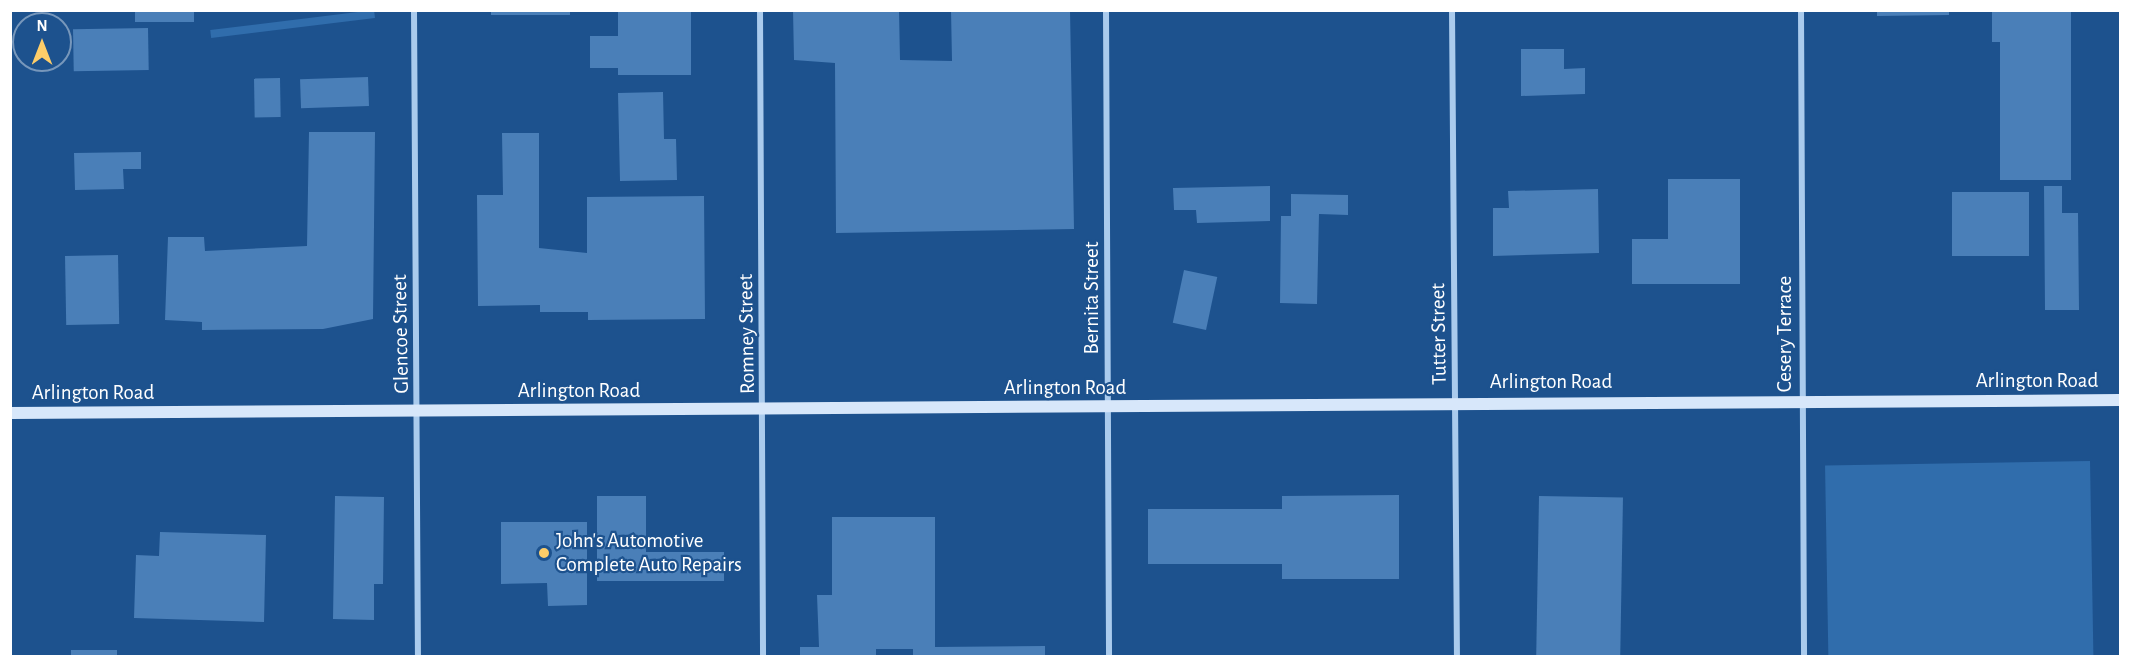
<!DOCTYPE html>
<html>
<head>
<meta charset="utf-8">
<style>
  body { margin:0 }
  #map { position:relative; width:2131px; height:667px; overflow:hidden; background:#1d528e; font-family:"Alegreya Sans",sans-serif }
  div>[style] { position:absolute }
  .green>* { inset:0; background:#306dac; transform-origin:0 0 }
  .building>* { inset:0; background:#4a7fb8; transform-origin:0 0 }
  .street>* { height:6px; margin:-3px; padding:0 3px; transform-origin:3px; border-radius:3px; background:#aacbed }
  .secondary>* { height:12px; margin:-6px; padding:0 6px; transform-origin:6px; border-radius:6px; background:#d7e7fa }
  .dots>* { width:16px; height:16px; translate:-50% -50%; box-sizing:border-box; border:3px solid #1d528e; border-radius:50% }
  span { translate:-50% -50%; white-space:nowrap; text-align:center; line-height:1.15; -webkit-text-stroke:4.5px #1d528e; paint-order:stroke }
  .street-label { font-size:21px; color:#fff }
  .poi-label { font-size:21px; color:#fff }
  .left { translate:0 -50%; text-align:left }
  .frame { position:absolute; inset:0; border:12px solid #fff; pointer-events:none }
  .north { position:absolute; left:12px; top:12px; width:60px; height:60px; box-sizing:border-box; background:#1d528e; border:2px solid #7797bb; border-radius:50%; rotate:0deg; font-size:16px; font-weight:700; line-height:24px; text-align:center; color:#fff }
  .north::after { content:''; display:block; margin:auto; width:21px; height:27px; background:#fdcd69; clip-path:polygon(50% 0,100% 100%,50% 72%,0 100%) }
</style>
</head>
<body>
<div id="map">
  <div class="green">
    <div style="left:374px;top:10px;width:8px;height:165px;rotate:83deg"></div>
    <div style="left:2090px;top:461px;width:195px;height:265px;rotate:89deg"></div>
  </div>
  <div class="building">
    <div style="left:135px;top:10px;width:59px;height:12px"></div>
    <div style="left:491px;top:10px;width:79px;height:5px"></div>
    <div style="clip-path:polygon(618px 10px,691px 10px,691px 75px,618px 75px,618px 68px,590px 68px,590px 36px,618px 36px)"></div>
    <div style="clip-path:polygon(793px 10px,899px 10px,900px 60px,952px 61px,951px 10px,1070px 10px,1074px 229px,836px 233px,835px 63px,794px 60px)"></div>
    <div style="clip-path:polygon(1877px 10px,1949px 10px,1949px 15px,1877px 16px)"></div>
    <div style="clip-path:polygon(1992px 10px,2071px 10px,2071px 180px,2000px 180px,2000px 42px,1992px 42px)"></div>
    <div style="left:148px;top:28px;width:42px;height:75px;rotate:89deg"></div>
    <div style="clip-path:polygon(1521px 49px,1564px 49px,1564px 69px,1585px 68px,1585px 94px,1521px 96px)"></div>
    <div style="left:368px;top:77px;width:29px;height:68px;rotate:88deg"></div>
    <div style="left:280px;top:78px;width:39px;height:26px;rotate:89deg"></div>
    <div style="clip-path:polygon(663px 92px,664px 139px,676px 139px,677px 180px,620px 181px,618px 93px)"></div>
    <div style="clip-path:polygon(309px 132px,375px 132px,373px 319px,323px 329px,202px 330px,202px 322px,165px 320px,168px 237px,204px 237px,205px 251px,307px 246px)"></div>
    <div style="clip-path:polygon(502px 133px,539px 133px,539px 248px,587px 253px,587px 197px,704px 196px,705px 319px,588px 320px,588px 312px,540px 312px,540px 305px,478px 306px,477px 195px,503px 195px)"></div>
    <div style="clip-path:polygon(141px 152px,141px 169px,123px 169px,124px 189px,75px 190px,74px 153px)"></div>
    <div style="clip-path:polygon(1668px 179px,1740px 179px,1740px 284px,1632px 284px,1632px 239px,1668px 239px)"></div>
    <div style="clip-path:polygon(1270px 186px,1270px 221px,1197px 223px,1196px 210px,1174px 210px,1173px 188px)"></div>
    <div style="clip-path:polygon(2044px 186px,2062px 186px,2062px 213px,2078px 213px,2079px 310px,2045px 310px)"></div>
    <div style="clip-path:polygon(1598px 189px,1599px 253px,1493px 256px,1493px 208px,1509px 208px,1508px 191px)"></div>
    <div style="left:1952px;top:192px;width:77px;height:64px"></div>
    <div style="clip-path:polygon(1291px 194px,1348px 195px,1348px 215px,1319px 214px,1317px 304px,1280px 303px,1281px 216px,1291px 216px)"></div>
    <div style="left:118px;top:255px;width:69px;height:53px;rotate:89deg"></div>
    <div style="left:1184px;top:270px;width:34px;height:54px;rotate:12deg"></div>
    <div style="clip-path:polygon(1399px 495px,1399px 579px,1282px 579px,1282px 564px,1148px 564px,1148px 509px,1282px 509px,1282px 496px)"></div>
    <div style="clip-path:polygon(335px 496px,384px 497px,383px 584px,374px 584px,374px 620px,333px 619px)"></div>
    <div style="clip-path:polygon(597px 496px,646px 496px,646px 552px,724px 552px,724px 581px,597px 581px)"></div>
    <div style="left:1539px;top:496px;width:84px;height:160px;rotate:1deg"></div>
    <div style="clip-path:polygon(832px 517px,935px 517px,935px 647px,1045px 646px,1045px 656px,913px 656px,913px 649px,876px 649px,876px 656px,800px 656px,800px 647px,819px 647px,817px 595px,832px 595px)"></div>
    <div style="clip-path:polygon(501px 522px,587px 522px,587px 605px,548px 606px,547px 583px,501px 584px)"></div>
    <div style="clip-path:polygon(160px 532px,266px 535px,264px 622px,134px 618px,136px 555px,159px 556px)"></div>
    <div style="left:71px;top:650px;width:46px;height:6px"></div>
  </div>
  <div class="street">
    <div style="left:414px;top:10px;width:646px;rotate:89.65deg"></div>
    <div style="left:760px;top:10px;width:646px;rotate:89.73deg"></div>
    <div style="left:1106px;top:10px;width:646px;rotate:89.73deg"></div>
    <div style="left:1452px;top:10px;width:646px;rotate:89.56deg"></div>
    <div style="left:1801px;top:10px;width:646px;rotate:89.73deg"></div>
  </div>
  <div class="secondary">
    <div style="left:10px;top:413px;width:2110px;rotate:-0.35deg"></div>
  </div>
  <div class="dots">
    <div style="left:544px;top:553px;background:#fdcd69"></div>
  </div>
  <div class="street-label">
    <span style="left:1092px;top:298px;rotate:-90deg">Bernita Street</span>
    <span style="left:401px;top:334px;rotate:-91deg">Glencoe Street</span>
    <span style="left:747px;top:334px;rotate:-91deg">Romney Street</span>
    <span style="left:1439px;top:334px;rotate:-91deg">Tutter Street</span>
    <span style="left:1785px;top:334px;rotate:-90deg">Cesery Terrace</span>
    <span style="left:2037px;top:381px">Arlington Road</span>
    <span style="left:1551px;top:382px">Arlington Road</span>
    <span style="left:1065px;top:388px">Arlington Road</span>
    <span style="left:579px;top:391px">Arlington Road</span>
    <span style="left:93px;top:393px">Arlington Road</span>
  </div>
  <div class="poi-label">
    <span class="left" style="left:556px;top:553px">John's Automotive<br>Complete Auto Repairs</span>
  </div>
  <div class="frame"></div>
  <div class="north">N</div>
</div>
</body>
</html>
